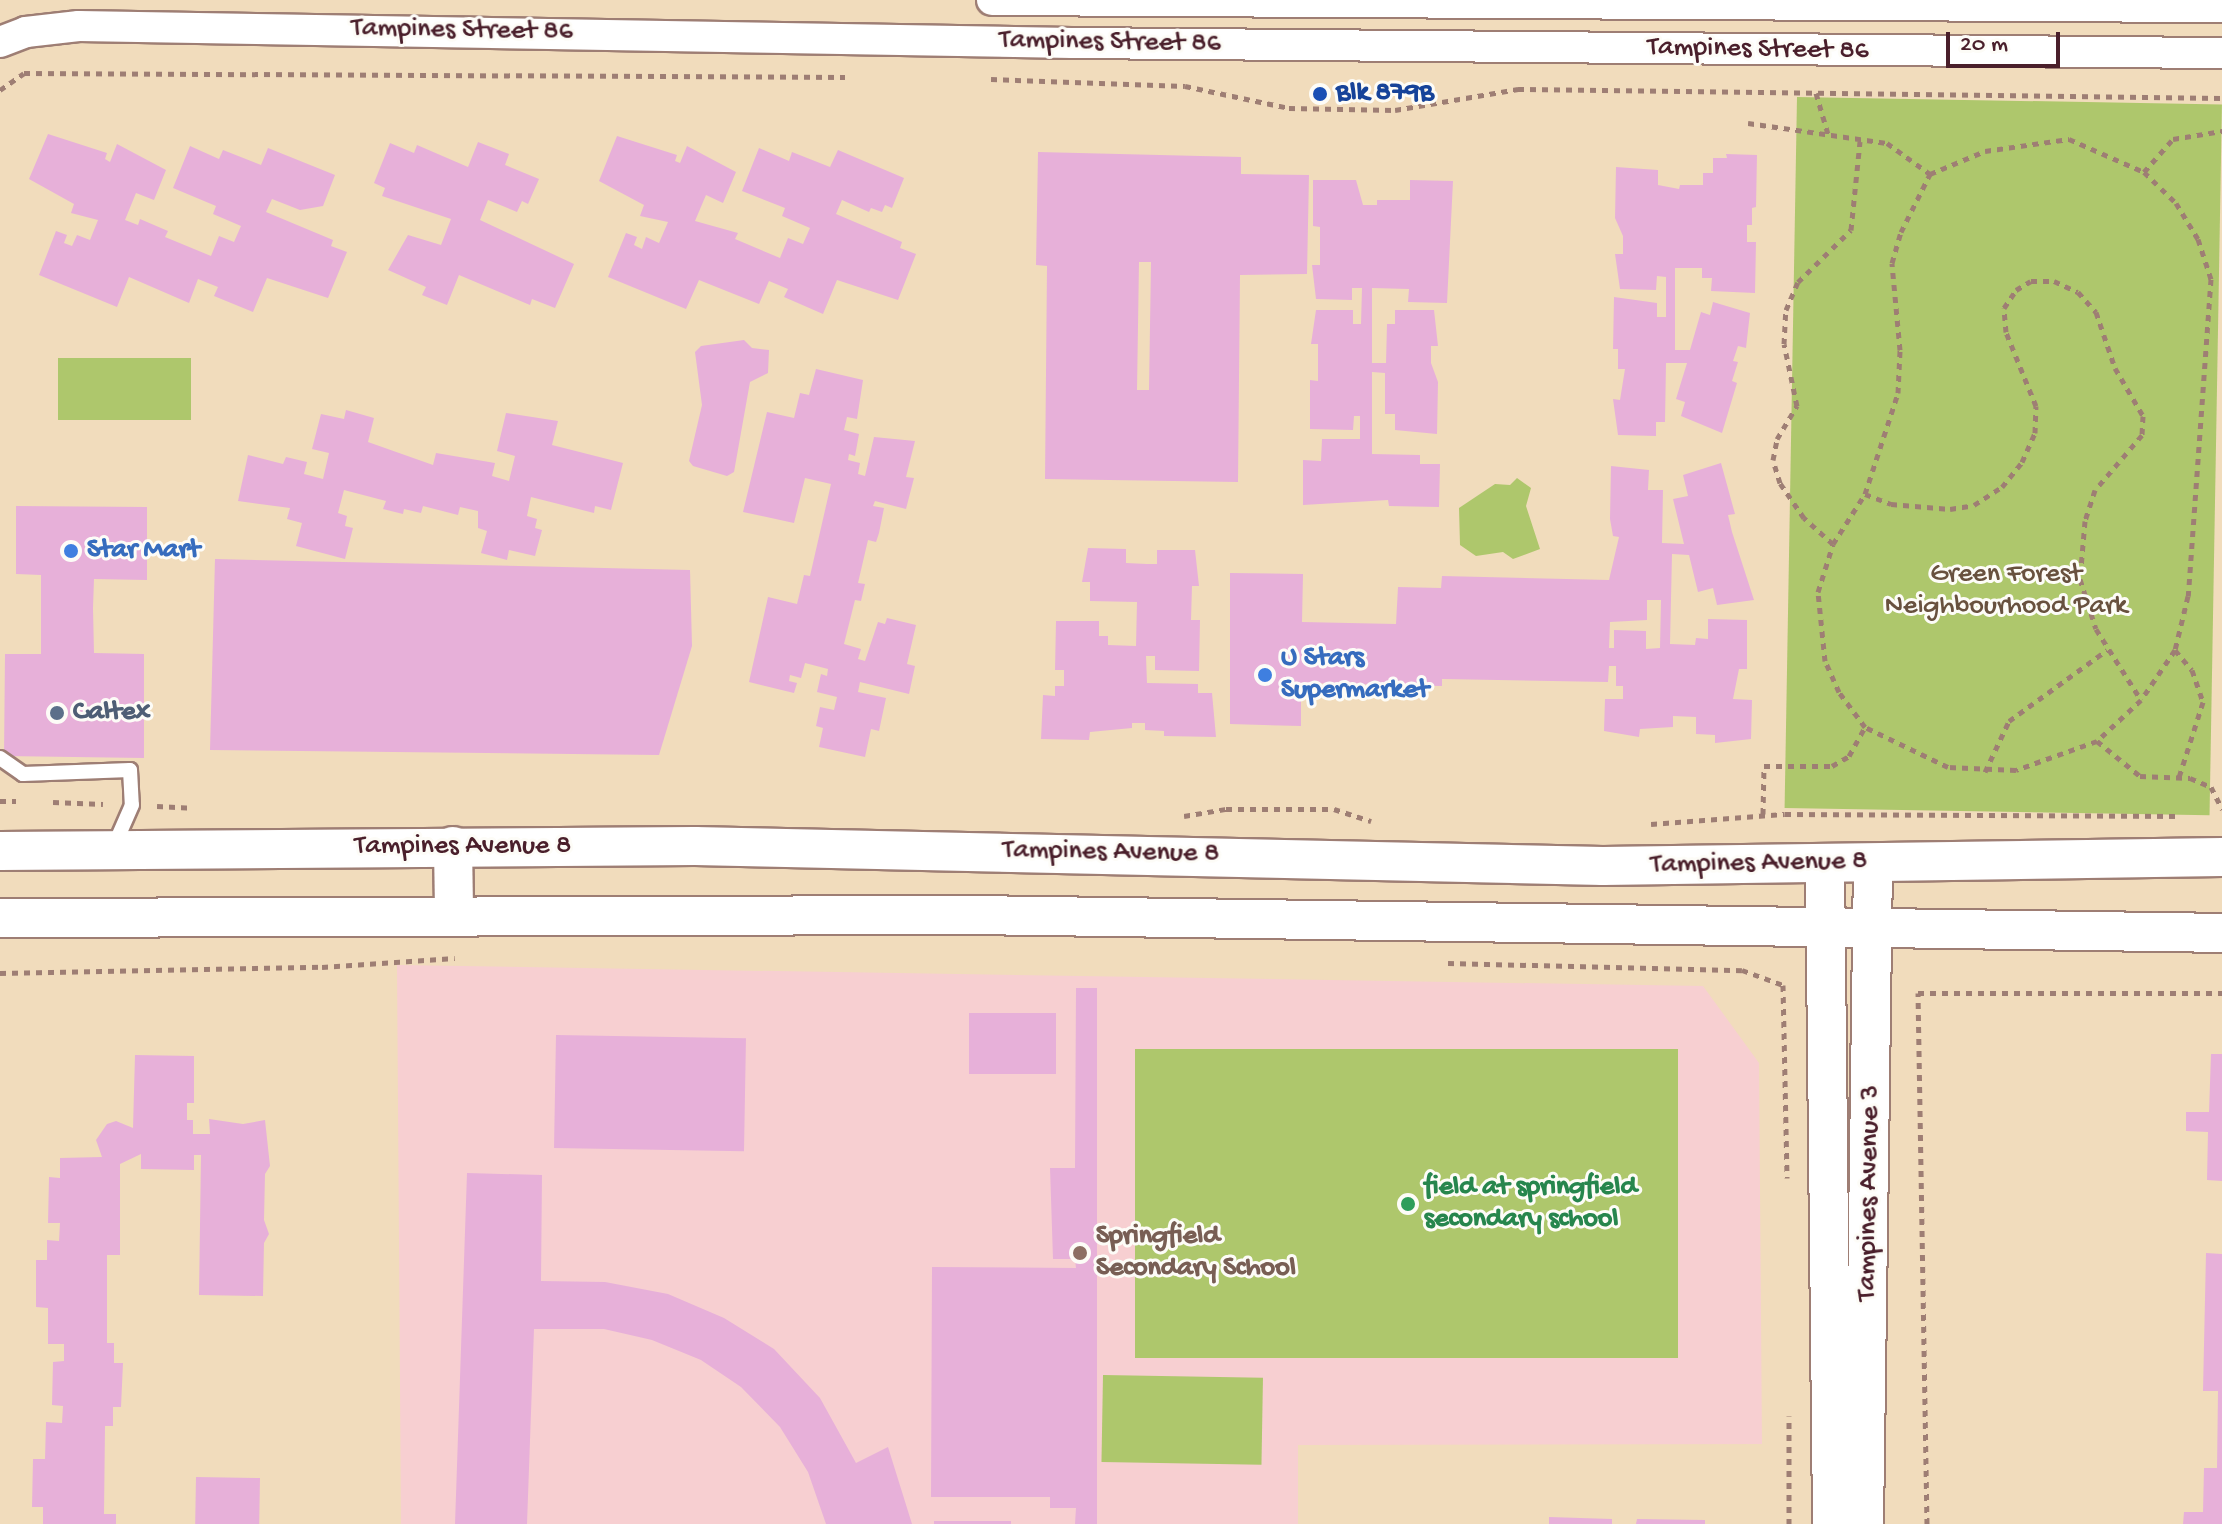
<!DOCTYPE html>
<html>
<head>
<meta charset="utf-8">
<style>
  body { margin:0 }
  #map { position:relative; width:2222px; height:1524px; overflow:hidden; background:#f1dcbc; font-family:"Gochi Hand",sans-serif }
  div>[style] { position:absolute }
  .built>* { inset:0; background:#f7cfd1 }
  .green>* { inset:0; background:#aec76c; transform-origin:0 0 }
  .building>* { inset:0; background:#e7b0d9; transform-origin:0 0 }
  .path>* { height:5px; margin-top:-2.5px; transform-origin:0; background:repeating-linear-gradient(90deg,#9e7e74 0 6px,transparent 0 12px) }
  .roads { filter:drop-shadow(2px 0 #9e7e74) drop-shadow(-2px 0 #9e7e74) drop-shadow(0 2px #9e7e74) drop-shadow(0 -2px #9e7e74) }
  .service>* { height:14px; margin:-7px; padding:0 7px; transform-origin:7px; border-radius:7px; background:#fff }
  .minor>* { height:30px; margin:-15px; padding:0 15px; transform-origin:15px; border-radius:15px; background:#fff }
  .tertiary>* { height:38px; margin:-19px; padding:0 19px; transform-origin:19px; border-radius:19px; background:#fff }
  .dots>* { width:22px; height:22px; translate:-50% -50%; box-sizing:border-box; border:4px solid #fdfcf7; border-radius:50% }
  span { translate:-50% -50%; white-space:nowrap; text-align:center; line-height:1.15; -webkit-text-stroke:6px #fdfcf7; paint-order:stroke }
  .street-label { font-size:28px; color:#4a1f2b }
  .transit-label { font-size:28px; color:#164399; font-weight:700 }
  .left { translate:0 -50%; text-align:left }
  .shop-label { font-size:28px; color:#366cbe; font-weight:700 }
  .park-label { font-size:28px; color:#68513e }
  .service-label { font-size:28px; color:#4e5e75; font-weight:700 }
  .leisure-label { font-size:28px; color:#27864d; font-weight:700 }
  .education-label { font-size:28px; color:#785e54; font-weight:700 }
  .scale { position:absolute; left:1946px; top:32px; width:114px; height:36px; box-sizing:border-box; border:4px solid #4a1f2b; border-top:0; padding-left:10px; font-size:24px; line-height:28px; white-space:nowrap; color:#4a1f2b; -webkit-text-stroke:6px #fdfcf7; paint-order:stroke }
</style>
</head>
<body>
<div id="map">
  <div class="built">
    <div style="clip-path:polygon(397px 965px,1703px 986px,1759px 1063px,1762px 1444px,1298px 1445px,1298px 1524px,401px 1524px)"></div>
  </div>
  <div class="green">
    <div style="left:1797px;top:97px;width:425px;height:711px;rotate:1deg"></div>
    <div style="left:58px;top:358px;width:133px;height:62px"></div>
    <div style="clip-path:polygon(1517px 478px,1531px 488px,1526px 506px,1540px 549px,1513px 559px,1503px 552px,1476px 556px,1460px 545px,1459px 508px,1495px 484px,1510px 485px)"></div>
    <div style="left:1135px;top:1049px;width:543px;height:309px"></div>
    <div style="left:1103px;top:1375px;width:160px;height:87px;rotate:1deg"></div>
  </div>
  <div class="building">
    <div style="clip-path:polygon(48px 134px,107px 153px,105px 159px,110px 162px,117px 144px,166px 170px,154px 200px,136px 193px,125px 220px,138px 225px,140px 219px,168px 231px,165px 237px,211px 256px,219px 236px,234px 242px,241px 226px,213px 214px,216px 206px,173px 188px,190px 146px,219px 159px,223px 150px,261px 165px,268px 148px,335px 175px,323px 206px,300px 210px,272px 199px,266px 212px,333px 240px,331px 246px,347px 252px,328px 298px,267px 278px,253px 312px,214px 296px,218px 287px,198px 279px,189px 303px,129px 277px,117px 307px,39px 275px,56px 231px,67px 235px,64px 243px,72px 246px,77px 235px,90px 240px,98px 220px,71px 213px,74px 204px,29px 179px)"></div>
    <div style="clip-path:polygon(617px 136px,677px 155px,675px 161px,680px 163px,687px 146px,736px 172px,723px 203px,706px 195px,695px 221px,738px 233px,735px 239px,780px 258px,788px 238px,803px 244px,810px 228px,782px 216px,785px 208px,742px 191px,759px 148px,789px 161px,792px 152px,830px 167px,838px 150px,904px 178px,892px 208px,885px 205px,882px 212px,871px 208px,869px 212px,842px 200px,836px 214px,902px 242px,900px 248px,916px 254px,898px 300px,837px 280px,823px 314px,784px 297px,788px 289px,769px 281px,759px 304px,699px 280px,686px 309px,608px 277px,626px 233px,637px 237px,634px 245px,642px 249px,646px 237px,659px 243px,668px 222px,640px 216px,644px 205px,599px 181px)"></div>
    <div style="clip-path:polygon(478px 142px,509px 154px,505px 165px,539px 179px,528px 204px,522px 201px,517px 212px,488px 200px,480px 220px,574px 264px,555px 308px,532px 299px,530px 305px,459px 275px,447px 305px,422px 295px,426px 287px,388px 270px,408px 235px,441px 245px,451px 219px,382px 196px,385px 188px,374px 183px,390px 143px,414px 153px,417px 145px,468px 167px)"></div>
    <div style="clip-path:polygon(evenodd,1038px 152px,1241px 157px,1241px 174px,1309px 175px,1307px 274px,1240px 275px,1238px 482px,1045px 479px,1047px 266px,1036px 265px,1038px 152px,1139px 262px,1151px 262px,1149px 390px,1137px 390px,1139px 262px)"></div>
    <div style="clip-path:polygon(1726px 154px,1757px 155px,1756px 207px,1752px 208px,1752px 225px,1747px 225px,1747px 242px,1756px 242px,1755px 293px,1711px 291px,1712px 278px,1702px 278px,1702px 268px,1675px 268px,1675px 350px,1690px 350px,1701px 312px,1710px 315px,1713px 302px,1750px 313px,1746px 348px,1738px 346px,1733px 361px,1738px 362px,1732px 381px,1737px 383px,1722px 433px,1681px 416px,1685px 402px,1676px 399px,1687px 363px,1666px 363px,1665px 422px,1656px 422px,1656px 436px,1618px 435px,1613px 399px,1620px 400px,1625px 369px,1618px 369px,1618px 349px,1613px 349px,1614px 297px,1657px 303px,1657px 317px,1666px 317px,1666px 277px,1657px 276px,1656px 290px,1620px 289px,1615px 254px,1623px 254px,1623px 236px,1615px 218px,1616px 167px,1658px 170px,1658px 185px,1679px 189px,1680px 185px,1703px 185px,1703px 173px,1713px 173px,1713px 158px,1727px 158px)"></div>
    <div style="clip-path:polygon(1313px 180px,1356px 180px,1363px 205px,1377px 205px,1377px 200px,1410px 200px,1410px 180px,1453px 181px,1447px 303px,1408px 302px,1409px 289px,1372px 288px,1372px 363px,1386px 363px,1387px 324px,1395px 324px,1395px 310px,1434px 310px,1438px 346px,1431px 346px,1431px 363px,1438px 382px,1437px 434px,1395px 430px,1395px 414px,1385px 414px,1385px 373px,1372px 372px,1372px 454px,1420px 455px,1420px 464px,1440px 464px,1439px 507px,1389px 506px,1388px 500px,1303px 505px,1303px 460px,1321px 461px,1322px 439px,1360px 439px,1360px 416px,1354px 416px,1353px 430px,1310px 429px,1310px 380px,1318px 381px,1318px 344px,1311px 344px,1316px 310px,1353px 310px,1353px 324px,1361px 324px,1362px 288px,1352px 288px,1352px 300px,1316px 299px,1312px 265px,1320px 265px,1320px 227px,1313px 226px)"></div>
    <div style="clip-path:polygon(744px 340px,752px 348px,769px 350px,768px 373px,750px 382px,734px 472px,727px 476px,693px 466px,689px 461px,702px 405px,695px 352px,701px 346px)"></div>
    <div style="clip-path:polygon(816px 369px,863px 380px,857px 419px,847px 417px,844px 430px,859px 434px,855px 456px,849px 454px,848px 460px,860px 463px,858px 474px,865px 476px,874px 437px,915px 441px,906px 477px,914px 478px,906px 509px,875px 501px,873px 506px,884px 508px,879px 533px,876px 542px,868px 540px,858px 583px,865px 584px,861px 601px,855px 600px,844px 644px,861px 649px,858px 659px,865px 661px,878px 622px,885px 624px,887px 618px,916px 625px,907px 664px,915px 666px,909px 694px,860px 682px,858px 692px,886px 698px,879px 731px,871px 729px,865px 757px,819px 747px,823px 728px,816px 726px,820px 707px,834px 710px,837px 697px,817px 692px,821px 674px,827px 676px,828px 669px,805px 663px,801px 678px,790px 675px,789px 681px,797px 683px,794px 693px,749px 682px,768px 597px,797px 604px,804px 575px,810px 576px,831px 484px,805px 478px,794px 523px,743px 512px,767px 412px,794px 418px,800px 393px,809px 395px)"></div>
    <div style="clip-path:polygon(346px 410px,374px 418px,368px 442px,433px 465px,436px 453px,495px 463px,492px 476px,509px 481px,515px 456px,497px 451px,506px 413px,558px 421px,552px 445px,623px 463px,611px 510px,595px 506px,594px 513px,531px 497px,527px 516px,537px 519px,535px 528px,542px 530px,535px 556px,509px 550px,507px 560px,481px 553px,487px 531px,478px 528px,478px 511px,460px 507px,458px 515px,423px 506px,421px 513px,404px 509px,403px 514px,383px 509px,386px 501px,344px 490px,338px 513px,347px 516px,345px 526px,353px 528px,345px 559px,296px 546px,302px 523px,287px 519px,290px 508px,238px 501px,248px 455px,283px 464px,286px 457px,307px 462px,304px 474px,323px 479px,329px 453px,312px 449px,321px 414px,344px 419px)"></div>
    <div style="clip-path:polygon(evenodd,1721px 463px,1735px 514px,1728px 515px,1732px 532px,1754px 600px,1717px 605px,1713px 588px,1698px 592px,1689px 555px,1672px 554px,1670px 644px,1695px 645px,1696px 638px,1708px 639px,1708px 619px,1747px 620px,1747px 669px,1739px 669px,1733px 699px,1752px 700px,1751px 739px,1715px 743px,1715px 735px,1696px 734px,1696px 717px,1673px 716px,1673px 727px,1640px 729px,1639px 737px,1604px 731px,1605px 699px,1623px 699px,1623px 686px,1616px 686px,1616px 666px,1609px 666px,1608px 682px,1442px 679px,1442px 686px,1301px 683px,1301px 726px,1230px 724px,1230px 573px,1303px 574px,1302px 622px,1396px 624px,1398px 587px,1441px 588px,1442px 576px,1609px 580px,1619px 537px,1613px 536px,1610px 519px,1611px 466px,1649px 470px,1648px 490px,1663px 490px,1662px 543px,1684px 544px,1673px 499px,1688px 496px,1683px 475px,1721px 463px,1647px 600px,1661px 600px,1660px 648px,1646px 649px,1646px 631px,1614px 630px,1614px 648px,1609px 648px,1610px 622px,1647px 620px,1647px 600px)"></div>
    <div style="clip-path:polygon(16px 506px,147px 507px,147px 580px,94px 579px,93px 608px,94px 653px,144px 654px,144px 758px,4px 756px,5px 654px,41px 654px,41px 575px,16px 574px)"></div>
    <div style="clip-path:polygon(1088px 548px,1126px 549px,1126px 563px,1147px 564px,1157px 564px,1157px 550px,1195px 550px,1199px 586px,1192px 586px,1191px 620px,1200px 620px,1199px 671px,1155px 670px,1155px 656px,1146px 656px,1147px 683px,1198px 684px,1198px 693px,1212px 693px,1216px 737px,1164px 736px,1164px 731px,1145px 730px,1145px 723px,1132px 723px,1132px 728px,1090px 732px,1089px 740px,1041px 739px,1043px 695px,1055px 696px,1055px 686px,1064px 686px,1064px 670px,1055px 670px,1056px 621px,1099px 621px,1099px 636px,1108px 636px,1108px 645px,1136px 646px,1137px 602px,1090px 601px,1090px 582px,1082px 582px)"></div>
    <div style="clip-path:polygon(215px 559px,690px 570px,692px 646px,659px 755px,210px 750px)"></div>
    <div style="clip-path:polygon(1076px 988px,1097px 988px,1097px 1524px,1075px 1524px,1076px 1508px,1050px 1508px,1050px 1497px,931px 1497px,932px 1267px,1076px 1268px,1075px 1259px,1053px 1259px,1050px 1168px,1075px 1168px)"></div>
    <div style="left:969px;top:1013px;width:87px;height:61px"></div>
    <div style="left:556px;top:1035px;width:190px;height:113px;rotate:1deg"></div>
    <div style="clip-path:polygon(2211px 1054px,2222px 1054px,2222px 1181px,2207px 1180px,2208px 1132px,2186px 1131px,2186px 1112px,2209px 1112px)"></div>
    <div style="clip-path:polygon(135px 1055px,194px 1056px,194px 1103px,187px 1103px,187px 1120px,193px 1120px,193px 1134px,210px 1134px,209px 1119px,243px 1124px,265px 1120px,270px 1166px,265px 1174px,264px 1220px,269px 1234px,264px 1243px,263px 1296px,199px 1295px,201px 1155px,194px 1155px,194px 1170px,141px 1169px,141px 1154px,120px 1164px,120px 1255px,107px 1255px,107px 1343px,114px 1343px,114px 1363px,123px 1363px,121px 1407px,113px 1407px,113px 1426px,105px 1426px,104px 1514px,116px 1514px,116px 1524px,43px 1524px,43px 1507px,32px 1507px,33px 1459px,45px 1459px,46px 1422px,62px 1423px,63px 1406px,52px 1405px,53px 1362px,64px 1361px,64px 1344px,48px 1344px,48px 1308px,36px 1307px,36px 1260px,47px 1260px,47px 1240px,59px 1241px,60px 1223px,48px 1223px,49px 1177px,60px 1178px,60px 1158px,102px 1157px,96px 1140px,107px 1124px,116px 1121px,133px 1128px)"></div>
    <div style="clip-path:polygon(467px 1173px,542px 1175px,541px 1281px,605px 1282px,668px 1294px,724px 1318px,774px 1349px,820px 1398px,856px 1463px,888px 1447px,912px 1524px,826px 1524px,808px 1472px,780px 1427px,741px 1387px,701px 1360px,652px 1340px,604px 1329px,534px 1329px,527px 1524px,455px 1524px)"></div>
    <div style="clip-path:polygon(2206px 1253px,2222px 1254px,2222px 1524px,2183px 1524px,2184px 1512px,2203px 1512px,2204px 1468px,2217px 1468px,2218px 1391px,2203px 1391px)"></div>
    <div style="left:196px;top:1477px;width:64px;height:47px;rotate:1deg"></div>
    <div style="clip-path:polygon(1549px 1517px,1612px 1519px,1612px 1524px,1549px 1524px)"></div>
    <div style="clip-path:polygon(1637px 1519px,1705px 1520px,1705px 1524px,1636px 1524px)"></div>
    <div style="left:934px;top:1521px;width:77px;height:3px"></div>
  </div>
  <div class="path">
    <div style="left:991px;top:79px;width:194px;rotate:2.1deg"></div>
    <div style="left:1185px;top:86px;width:106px;rotate:11.9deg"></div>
    <div style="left:1289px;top:108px;width:106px;rotate:1.1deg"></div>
    <div style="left:1395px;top:110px;width:125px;rotate:-9.7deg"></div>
    <div style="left:1518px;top:89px;width:704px;rotate:0.73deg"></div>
    <div style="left:0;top:90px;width:29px;rotate:-35deg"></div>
    <div style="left:24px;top:73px;width:821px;rotate:0.28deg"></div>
    <div style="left:1816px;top:93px;width:43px;rotate:73.7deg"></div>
    <div style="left:1748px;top:123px;width:140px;rotate:8.2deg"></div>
    <div style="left:1887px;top:143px;width:53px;rotate:35.8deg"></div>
    <div style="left:2069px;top:139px;width:82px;rotate:23.7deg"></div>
    <div style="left:2144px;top:172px;width:45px;rotate:44.1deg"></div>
    <div style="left:2176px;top:203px;width:42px;rotate:58.6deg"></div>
    <div style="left:2198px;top:239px;width:42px;rotate:72deg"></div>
    <div style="left:2211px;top:279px;width:318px;rotate:94.1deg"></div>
    <div style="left:2188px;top:596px;width:56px;rotate:103.5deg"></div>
    <div style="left:2175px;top:650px;width:60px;rotate:124.2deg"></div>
    <div style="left:2141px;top:700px;width:60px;rotate:137deg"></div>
    <div style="left:2097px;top:741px;width:86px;rotate:160.3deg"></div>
    <div style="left:2016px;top:770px;width:68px;rotate:-177.5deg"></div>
    <div style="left:1948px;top:767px;width:92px;rotate:-154.3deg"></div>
    <div style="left:1865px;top:727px;width:44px;rotate:-126.6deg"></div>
    <div style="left:1839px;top:692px;width:34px;rotate:-114deg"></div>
    <div style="left:1825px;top:661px;width:69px;rotate:-95.8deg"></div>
    <div style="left:1818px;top:592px;width:50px;rotate:-72.6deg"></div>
    <div style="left:1833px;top:544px;width:59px;rotate:-57.4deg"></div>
    <div style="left:1865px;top:494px;width:106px;rotate:-71.9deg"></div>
    <div style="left:1898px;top:393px;width:43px;rotate:-87.3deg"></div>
    <div style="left:1900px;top:350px;width:87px;rotate:-95.3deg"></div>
    <div style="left:1892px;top:263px;width:32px;rotate:-74deg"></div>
    <div style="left:1901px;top:232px;width:65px;rotate:-63.4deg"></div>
    <div style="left:1930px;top:174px;width:60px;rotate:-22.7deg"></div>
    <div style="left:1985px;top:151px;width:85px;rotate:-8.1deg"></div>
    <div style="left:2144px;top:172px;width:44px;rotate:-48.7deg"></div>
    <div style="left:2173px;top:139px;width:50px;rotate:-9.3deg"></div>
    <div style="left:1865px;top:494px;width:28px;rotate:21deg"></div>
    <div style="left:1891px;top:504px;width:59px;rotate:4.8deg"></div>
    <div style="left:1950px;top:509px;width:24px;rotate:-9deg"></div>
    <div style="left:1974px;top:505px;width:33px;rotate:-33deg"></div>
    <div style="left:2002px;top:487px;width:32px;rotate:-51deg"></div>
    <div style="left:2022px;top:462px;width:32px;rotate:-66deg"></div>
    <div style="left:2035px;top:433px;width:27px;rotate:-88deg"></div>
    <div style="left:2036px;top:406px;width:80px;rotate:-112.1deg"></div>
    <div style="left:2006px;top:332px;width:24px;rotate:-95deg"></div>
    <div style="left:2004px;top:308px;width:22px;rotate:-56deg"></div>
    <div style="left:2016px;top:290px;width:17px;rotate:-31deg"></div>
    <div style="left:2031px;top:281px;width:23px"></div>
    <div style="left:2054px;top:281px;width:26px;rotate:25deg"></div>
    <div style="left:2078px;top:292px;width:27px;rotate:48deg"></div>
    <div style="left:2096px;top:312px;width:59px;rotate:71.3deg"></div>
    <div style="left:2115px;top:368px;width:56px;rotate:59.7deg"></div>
    <div style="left:2143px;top:416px;width:19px;rotate:93deg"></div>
    <div style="left:2142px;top:435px;width:72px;rotate:130.5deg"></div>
    <div style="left:2095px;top:490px;width:33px;rotate:108deg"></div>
    <div style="left:2085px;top:521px;width:58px;rotate:94.9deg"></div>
    <div style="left:2080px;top:579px;width:52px;rotate:72.3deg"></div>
    <div style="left:2096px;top:629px;width:84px;rotate:57.6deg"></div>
    <div style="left:1833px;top:544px;width:39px;rotate:-138deg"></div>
    <div style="left:1804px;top:518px;width:42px;rotate:-124.4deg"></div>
    <div style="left:1780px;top:483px;width:24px;rotate:-107deg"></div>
    <div style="left:1773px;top:460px;width:21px;rotate:-79deg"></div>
    <div style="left:1777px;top:439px;width:39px;rotate:-59deg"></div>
    <div style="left:1797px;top:406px;width:63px;rotate:-101.8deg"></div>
    <div style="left:1784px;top:344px;width:34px;rotate:-87deg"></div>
    <div style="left:1786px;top:310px;width:30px;rotate:-67deg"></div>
    <div style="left:1798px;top:282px;width:74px;rotate:-44.5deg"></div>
    <div style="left:1851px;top:230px;width:89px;rotate:-84.2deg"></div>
    <div style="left:2175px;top:650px;width:26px;rotate:50deg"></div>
    <div style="left:2192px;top:670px;width:34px;rotate:71deg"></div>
    <div style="left:2203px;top:702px;width:79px;rotate:107.7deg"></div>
    <div style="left:2097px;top:741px;width:55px;rotate:39.1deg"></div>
    <div style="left:2140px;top:776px;width:50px;rotate:2.3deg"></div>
    <div style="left:2190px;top:778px;width:23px;rotate:23deg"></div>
    <div style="left:2211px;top:787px;width:25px;rotate:63deg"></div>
    <div style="left:1985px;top:772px;width:56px;rotate:-64.8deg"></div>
    <div style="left:2009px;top:721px;width:121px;rotate:-35.9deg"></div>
    <div style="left:0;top:801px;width:16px"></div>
    <div style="left:53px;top:802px;width:50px;rotate:2.3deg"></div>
    <div style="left:157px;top:806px;width:34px;rotate:3deg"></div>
    <div style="left:1763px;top:814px;width:48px;rotate:-88.8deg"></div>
    <div style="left:1764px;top:766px;width:68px"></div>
    <div style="left:1832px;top:766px;width:20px;rotate:-30deg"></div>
    <div style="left:1849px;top:756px;width:33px;rotate:-61deg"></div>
    <div style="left:1184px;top:816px;width:43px;rotate:-9.5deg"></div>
    <div style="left:1226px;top:809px;width:108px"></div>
    <div style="left:1334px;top:809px;width:39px;rotate:18deg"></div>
    <div style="left:1651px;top:824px;width:134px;rotate:-4.3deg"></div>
    <div style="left:1785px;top:814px;width:396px;rotate:0.3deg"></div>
    <div style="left:1448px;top:963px;width:294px;rotate:1.4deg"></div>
    <div style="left:1742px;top:970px;width:44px;rotate:20.1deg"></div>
    <div style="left:1783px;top:985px;width:193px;rotate:88.8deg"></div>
    <div style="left:0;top:973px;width:322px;rotate:-1.1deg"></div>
    <div style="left:322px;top:967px;width:133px;rotate:-3.9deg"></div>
    <div style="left:1789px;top:1524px;width:108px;rotate:-90deg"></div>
    <div style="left:1927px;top:1524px;width:531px;rotate:-90.97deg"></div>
    <div style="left:1918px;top:993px;width:304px"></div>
  </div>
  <div class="roads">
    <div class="service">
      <div style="left:0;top:758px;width:28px;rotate:35deg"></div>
      <div style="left:23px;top:774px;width:107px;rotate:-2.1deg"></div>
      <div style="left:130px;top:770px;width:35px;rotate:87deg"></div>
      <div style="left:132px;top:805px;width:45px;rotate:113.7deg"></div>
    </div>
    <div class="minor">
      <div style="left:992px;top:0;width:1230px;rotate:0.33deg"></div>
      <div style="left:0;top:42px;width:28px;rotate:-21deg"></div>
      <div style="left:26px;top:32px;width:53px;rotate:-6.5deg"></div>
      <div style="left:79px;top:26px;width:993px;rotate:0.98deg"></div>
      <div style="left:1072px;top:43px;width:1150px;rotate:0.5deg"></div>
    </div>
    <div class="tertiary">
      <div style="left:453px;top:846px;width:67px;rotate:89.1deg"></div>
      <div style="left:0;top:851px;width:695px;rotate:-0.41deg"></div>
      <div style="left:695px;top:846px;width:908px;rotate:1.26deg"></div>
      <div style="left:1603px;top:866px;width:619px;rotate:-0.83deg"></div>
      <div style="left:1825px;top:863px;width:661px;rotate:89.39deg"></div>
      <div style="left:0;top:918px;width:971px;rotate:-0.18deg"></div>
      <div style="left:971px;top:915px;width:1251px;rotate:0.82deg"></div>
      <div style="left:1864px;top:1524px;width:661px;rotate:-89.22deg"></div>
    </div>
  </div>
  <div class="dots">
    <div style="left:1320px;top:94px;background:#1a4fb4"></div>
    <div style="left:71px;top:551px;background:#3f7fe0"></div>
    <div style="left:1265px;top:675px;background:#3f7fe0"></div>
    <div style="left:57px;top:713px;background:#5c6f8a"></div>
    <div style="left:1408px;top:1204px;background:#2e9e5b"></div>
    <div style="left:1080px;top:1253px;background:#8d6e63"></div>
  </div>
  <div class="street-label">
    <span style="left:462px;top:31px;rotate:1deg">Tampines Street 86</span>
    <span style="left:1110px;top:43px;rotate:1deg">Tampines Street 86</span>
    <span style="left:1758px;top:50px;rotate:1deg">Tampines Street 86</span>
    <span style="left:463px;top:847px">Tampines Avenue 8</span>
    <span style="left:1111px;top:853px;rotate:1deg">Tampines Avenue 8</span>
    <span style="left:1759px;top:864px;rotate:-1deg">Tampines Avenue 8</span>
    <span style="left:1870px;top:1193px;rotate:-89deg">Tampines Avenue 3</span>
  </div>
  <div class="transit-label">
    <span class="left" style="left:1336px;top:94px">Blk 879B</span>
  </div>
  <div class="shop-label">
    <span class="left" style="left:87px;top:551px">Star Mart</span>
    <span class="left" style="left:1281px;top:675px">U Stars<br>Supermarket</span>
  </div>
  <div class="park-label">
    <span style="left:2006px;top:591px">Green Forest<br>Neighbourhood Park</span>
  </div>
  <div class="service-label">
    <span class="left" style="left:73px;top:713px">Caltex</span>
  </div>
  <div class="leisure-label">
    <span class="left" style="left:1424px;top:1204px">field at springfield<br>secondary school</span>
  </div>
  <div class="education-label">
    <span class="left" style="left:1096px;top:1253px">Springfield<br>Secondary School</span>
  </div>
  <div class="scale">20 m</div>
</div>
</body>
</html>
